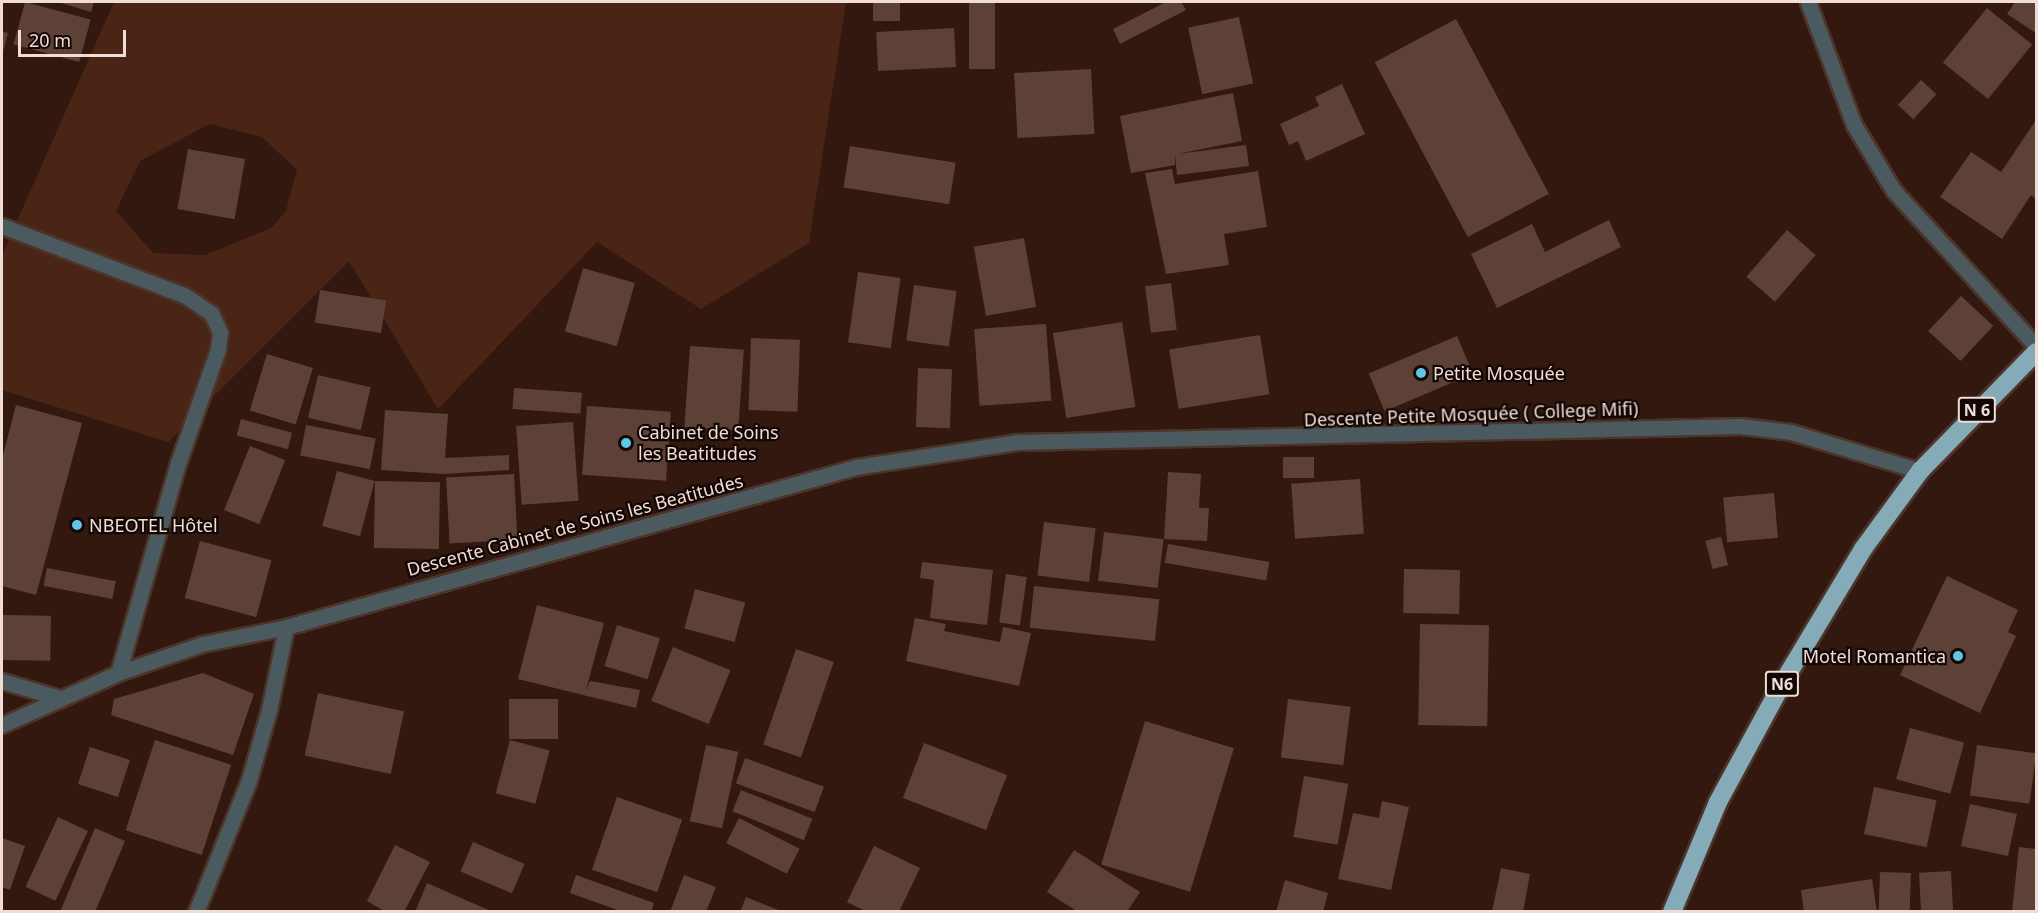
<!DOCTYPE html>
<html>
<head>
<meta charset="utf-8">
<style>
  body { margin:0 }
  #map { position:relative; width:2038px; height:913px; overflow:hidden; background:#32180e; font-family:"Noto Sans",sans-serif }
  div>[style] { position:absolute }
  .green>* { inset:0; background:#4a2415 }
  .building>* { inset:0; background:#5e4136; transform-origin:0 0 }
  .roads { filter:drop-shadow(2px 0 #4d342a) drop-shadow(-2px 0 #4d342a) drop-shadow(0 2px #4d342a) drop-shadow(0 -2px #4d342a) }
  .street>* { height:15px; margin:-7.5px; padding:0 7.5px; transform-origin:7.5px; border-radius:7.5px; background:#4b5a5f }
  .highway>* { height:18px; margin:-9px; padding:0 9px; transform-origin:9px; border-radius:9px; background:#85abb8 }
  .dots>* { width:16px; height:16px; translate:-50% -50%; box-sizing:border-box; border:3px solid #120704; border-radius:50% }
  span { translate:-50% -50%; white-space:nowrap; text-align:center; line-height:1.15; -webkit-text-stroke:4.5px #120704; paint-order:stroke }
  .shield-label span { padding:2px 4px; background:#120704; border:2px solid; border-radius:4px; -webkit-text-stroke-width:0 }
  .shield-label { font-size:16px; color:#f0ddd6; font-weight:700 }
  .poi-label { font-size:18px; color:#f0ddd6 }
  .left { translate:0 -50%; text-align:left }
  .right { translate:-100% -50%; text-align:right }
  .street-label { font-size:18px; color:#f0ddd6 }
  .frame { position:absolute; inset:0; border:3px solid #f0ddd6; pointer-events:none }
  .scale { position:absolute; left:18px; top:30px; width:108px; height:27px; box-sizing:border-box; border:3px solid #f0ddd6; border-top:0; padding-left:8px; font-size:18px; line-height:21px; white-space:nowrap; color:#f0ddd6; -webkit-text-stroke:4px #120704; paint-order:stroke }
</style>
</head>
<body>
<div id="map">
  <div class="green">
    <div style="clip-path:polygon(evenodd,114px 2px,846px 2px,809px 243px,701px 309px,597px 242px,438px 409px,349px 261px,168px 442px,2px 390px,2px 255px,114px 2px,210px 124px,262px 137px,297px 170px,286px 211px,271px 228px,205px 255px,153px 253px,116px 211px,140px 161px,210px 124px)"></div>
  </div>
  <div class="building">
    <div style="left:25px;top:2px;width:68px;height:44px;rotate:15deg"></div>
    <div style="clip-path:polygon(58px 2px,94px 2px,91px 12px)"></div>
    <div style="left:873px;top:2px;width:27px;height:19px"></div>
    <div style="left:969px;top:2px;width:26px;height:67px"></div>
    <div style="clip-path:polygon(1166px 2px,1181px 2px,1186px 10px,1120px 44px,1113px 29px)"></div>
    <div style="clip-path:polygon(2015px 2px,2036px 2px,2036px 33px,2007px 14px)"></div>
    <div style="left:1987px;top:8px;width:58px;height:70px;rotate:39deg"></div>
    <div style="left:1239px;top:17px;width:68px;height:52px;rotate:78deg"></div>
    <div style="left:1456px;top:19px;width:198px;height:92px;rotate:62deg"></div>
    <div style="left:954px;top:28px;width:39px;height:78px;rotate:87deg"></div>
    <div style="clip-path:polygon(2px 31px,8px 33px,2px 56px)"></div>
    <div style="left:1091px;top:69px;width:65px;height:77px;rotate:87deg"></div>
    <div style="left:1921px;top:80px;width:21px;height:34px;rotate:43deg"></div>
    <div style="clip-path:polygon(1342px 84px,1365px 134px,1306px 161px,1298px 141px,1289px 145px,1280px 124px,1319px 106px,1315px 97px)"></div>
    <div style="clip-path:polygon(1233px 93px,1242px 141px,1177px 154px,1246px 145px,1249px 166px,1177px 175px,1175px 154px,1175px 165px,1131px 173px,1120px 116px)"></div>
    <div style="clip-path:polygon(2036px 120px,2036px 199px,2031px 195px,2002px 239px,1940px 197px,1971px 152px,2001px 172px)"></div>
    <div style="left:850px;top:146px;width:107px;height:42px;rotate:9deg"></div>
    <div style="left:188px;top:149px;width:58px;height:61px;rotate:10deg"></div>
    <div style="clip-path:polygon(1172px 169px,1175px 184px,1258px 171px,1267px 227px,1224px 234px,1229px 265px,1166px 274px,1145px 173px)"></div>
    <div style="clip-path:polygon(1609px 220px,1621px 247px,1497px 308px,1471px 254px,1532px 224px,1545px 252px)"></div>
    <div style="left:1787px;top:230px;width:38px;height:62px;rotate:41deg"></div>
    <div style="left:1024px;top:238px;width:70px;height:51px;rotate:80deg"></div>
    <div style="left:583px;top:268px;width:54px;height:66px;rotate:16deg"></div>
    <div style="left:858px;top:272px;width:43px;height:71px;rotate:8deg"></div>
    <div style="left:1171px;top:283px;width:47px;height:26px;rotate:83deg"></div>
    <div style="left:914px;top:285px;width:43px;height:56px;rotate:8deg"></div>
    <div style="left:320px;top:290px;width:67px;height:33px;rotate:9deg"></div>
    <div style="left:1961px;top:296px;width:44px;height:48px;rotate:43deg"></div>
    <div style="left:1122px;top:322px;width:86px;height:70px;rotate:81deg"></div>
    <div style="left:1046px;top:324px;width:77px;height:72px;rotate:86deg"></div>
    <div style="left:1260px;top:335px;width:60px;height:92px;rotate:81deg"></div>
    <div style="left:1457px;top:336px;width:41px;height:96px;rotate:67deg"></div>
    <div style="left:751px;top:338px;width:49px;height:72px;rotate:2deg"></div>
    <div style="left:690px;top:346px;width:54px;height:81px;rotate:4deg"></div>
    <div style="left:267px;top:354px;width:48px;height:59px;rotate:17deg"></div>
    <div style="left:918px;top:368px;width:34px;height:59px;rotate:2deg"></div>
    <div style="left:318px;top:375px;width:54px;height:44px;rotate:13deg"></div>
    <div style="left:514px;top:388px;width:68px;height:21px;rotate:4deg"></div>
    <div style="clip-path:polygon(16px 405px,82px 423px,36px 595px,2px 586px,2px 459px)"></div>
    <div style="left:587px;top:406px;width:84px;height:69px;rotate:4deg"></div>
    <div style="clip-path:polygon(385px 410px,448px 414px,445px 458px,509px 455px,509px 470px,444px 474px,381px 470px)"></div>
    <div style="left:241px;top:419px;width:53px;height:17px;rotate:15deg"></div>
    <div style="left:573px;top:422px;width:79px;height:57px;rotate:86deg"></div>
    <div style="left:306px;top:425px;width:71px;height:31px;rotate:11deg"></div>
    <div style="left:250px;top:446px;width:38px;height:69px;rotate:22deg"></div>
    <div style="left:1314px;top:457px;width:21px;height:31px;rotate:90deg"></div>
    <div style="left:337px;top:471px;width:39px;height:57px;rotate:15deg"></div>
    <div style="clip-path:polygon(1168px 472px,1201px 474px,1199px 508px,1209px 508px,1207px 541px,1164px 539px)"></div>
    <div style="left:514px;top:474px;width:66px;height:68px;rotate:87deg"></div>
    <div style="left:1360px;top:479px;width:55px;height:69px;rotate:86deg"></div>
    <div style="left:375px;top:481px;width:65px;height:67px;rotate:1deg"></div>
    <div style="left:1774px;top:493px;width:45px;height:51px;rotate:85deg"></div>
    <div style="left:1044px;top:522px;width:52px;height:54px;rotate:7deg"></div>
    <div style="left:1104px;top:532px;width:60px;height:49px;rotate:7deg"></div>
    <div style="left:1721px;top:537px;width:29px;height:16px;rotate:76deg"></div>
    <div style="left:200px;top:541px;width:74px;height:59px;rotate:15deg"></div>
    <div style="left:1168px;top:544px;width:103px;height:19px;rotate:10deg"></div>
    <div style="clip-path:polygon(922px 562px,993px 570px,987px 625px,930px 618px,934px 580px,920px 578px)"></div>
    <div style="left:47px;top:568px;width:70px;height:18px;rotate:11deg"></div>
    <div style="left:1404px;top:569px;width:56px;height:44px;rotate:1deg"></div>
    <div style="left:1006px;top:574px;width:21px;height:49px;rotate:8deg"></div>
    <div style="clip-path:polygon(1947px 576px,2018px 610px,2008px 632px,2016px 636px,1980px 713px,1900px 675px)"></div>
    <div style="left:1034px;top:586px;width:126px;height:42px;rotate:6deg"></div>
    <div style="left:695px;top:589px;width:52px;height:41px;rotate:15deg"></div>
    <div style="clip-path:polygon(537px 605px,604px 623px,586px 690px,590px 681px,640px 690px,636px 708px,518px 679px)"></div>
    <div style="left:2px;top:615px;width:49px;height:45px;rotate:1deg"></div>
    <div style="clip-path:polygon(915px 618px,946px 624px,944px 631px,1000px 642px,1003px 627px,1031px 633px,1019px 686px,906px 661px)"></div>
    <div style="left:1420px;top:624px;width:69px;height:101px;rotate:1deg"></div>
    <div style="left:617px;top:625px;width:45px;height:43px;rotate:17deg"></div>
    <div style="left:673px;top:647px;width:62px;height:58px;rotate:22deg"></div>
    <div style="left:796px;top:649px;width:40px;height:101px;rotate:19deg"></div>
    <div style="clip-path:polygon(203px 673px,254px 694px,233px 755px,111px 715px,114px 699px)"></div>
    <div style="left:318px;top:693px;width:88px;height:64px;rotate:12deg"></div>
    <div style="left:558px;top:699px;width:40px;height:49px;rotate:90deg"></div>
    <div style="left:1288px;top:699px;width:63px;height:59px;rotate:7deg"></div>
    <div style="left:1145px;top:721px;width:93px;height:150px;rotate:17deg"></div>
    <div style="left:1910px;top:728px;width:56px;height:53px;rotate:15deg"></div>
    <div style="left:155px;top:740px;width:80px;height:95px;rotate:18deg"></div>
    <div style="left:510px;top:740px;width:41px;height:55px;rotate:15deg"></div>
    <div style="left:924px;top:743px;width:89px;height:59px;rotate:21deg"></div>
    <div style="left:706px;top:745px;width:33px;height:78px;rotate:12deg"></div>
    <div style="left:1977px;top:745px;width:60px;height:51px;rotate:8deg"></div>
    <div style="left:90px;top:747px;width:42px;height:39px;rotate:18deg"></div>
    <div style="left:745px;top:758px;width:84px;height:27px;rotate:20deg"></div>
    <div style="left:1304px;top:776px;width:45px;height:62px;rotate:10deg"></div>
    <div style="left:1874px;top:787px;width:64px;height:48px;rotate:12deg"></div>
    <div style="left:741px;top:790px;width:77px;height:23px;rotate:22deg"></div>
    <div style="left:617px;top:797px;width:69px;height:77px;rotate:19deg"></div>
    <div style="clip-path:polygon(1382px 801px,1409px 807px,1391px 890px,1338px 879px,1353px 813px,1379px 818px)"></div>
    <div style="left:1970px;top:804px;width:48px;height:43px;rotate:12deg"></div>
    <div style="left:58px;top:817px;width:33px;height:77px;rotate:25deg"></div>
    <div style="left:739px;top:818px;width:68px;height:28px;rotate:27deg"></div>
    <div style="clip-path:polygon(95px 828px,125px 841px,95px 912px,60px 912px)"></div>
    <div style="clip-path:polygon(2px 838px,25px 846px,10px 890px,2px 887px)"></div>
    <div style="left:473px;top:842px;width:56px;height:32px;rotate:23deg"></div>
    <div style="clip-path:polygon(395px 845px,430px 862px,404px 912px,386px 912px,367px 901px)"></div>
    <div style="clip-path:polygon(874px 846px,920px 868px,899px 912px,867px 912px,847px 902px)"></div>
    <div style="clip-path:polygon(2019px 847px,2036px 849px,2036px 912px,2012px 912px)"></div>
    <div style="clip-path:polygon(1074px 850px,1140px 892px,1127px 912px,1078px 912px,1047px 892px)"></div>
    <div style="clip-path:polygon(1501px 868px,1530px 874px,1523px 912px,1492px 912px)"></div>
    <div style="left:1951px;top:871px;width:41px;height:32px;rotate:87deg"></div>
    <div style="left:1880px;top:872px;width:31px;height:40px;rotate:2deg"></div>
    <div style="clip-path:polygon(576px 875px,654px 903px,651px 912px,623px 912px,570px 893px)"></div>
    <div style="clip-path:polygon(684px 875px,716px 887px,706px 912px,670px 912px)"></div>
    <div style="clip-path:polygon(1872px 879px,1877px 912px,1804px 912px,1801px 890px)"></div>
    <div style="clip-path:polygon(1285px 880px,1328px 893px,1323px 912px,1276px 912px)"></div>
    <div style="clip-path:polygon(427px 883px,493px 912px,415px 912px)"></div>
    <div style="clip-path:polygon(746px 897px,781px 911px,781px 912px,740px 912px)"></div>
  </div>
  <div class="roads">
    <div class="street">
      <div style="left:1808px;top:2px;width:131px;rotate:69.5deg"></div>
      <div style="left:1854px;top:125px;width:77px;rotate:58.8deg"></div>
      <div style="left:1894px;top:191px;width:210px;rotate:47.5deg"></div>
      <div style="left:2px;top:226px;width:195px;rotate:20.8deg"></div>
      <div style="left:184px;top:295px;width:32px;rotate:34deg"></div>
      <div style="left:211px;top:313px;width:21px;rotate:65deg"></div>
      <div style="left:220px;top:332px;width:17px;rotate:97deg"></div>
      <div style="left:218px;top:349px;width:121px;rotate:109.3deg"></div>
      <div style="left:178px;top:463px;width:218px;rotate:105.9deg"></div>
      <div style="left:2px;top:681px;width:60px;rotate:16.3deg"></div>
      <div style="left:2px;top:725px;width:127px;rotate:-24.1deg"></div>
      <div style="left:118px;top:673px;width:89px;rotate:-19deg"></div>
      <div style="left:202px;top:644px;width:86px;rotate:-11.4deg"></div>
      <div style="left:286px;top:627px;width:592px;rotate:-15.68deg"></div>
      <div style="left:856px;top:467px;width:163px;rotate:-8.8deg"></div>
      <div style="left:1017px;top:442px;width:724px;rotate:-1.27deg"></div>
      <div style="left:1741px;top:426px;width:50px;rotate:6.8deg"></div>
      <div style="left:1791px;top:432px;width:135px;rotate:16.8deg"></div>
      <div style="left:196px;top:912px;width:142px;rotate:-68.1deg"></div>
      <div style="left:249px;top:780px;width:73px;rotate:-74.1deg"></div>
      <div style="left:269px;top:710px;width:85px;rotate:-78.4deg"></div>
    </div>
    <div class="highway">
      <div style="left:1672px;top:912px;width:119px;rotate:-67.3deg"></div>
      <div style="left:1718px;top:802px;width:134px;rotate:-61.5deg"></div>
      <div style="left:1782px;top:684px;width:157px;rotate:-59deg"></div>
      <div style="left:1863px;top:549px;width:97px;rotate:-53.8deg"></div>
      <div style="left:1920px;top:471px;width:166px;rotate:-45.7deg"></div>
    </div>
  </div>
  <div class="dots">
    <div style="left:1421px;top:373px;background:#5dc7e8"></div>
    <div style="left:626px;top:443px;background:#5dc7e8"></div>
    <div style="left:77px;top:525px;background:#5dc7e8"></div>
    <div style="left:1958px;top:656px;background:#5dc7e8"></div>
  </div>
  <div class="shield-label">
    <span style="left:1977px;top:410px">N 6</span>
    <span style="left:1782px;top:684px">N6</span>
  </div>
  <div class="poi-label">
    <span class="left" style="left:1433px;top:373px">Petite Mosquée</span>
    <span class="left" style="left:638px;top:443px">Cabinet de Soins<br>les Beatitudes</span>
    <span class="left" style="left:89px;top:525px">NBEOTEL Hôtel</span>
    <span class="right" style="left:1946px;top:656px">Motel Romantica</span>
  </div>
  <div class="street-label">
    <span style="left:1471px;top:414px;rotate:-2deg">Descente Petite Mosquée ( College Mifi)</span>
    <span style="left:575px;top:525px;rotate:-15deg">Descente Cabinet de Soins les Beatitudes</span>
  </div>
  <div class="frame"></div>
  <div class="scale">20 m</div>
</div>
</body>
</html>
